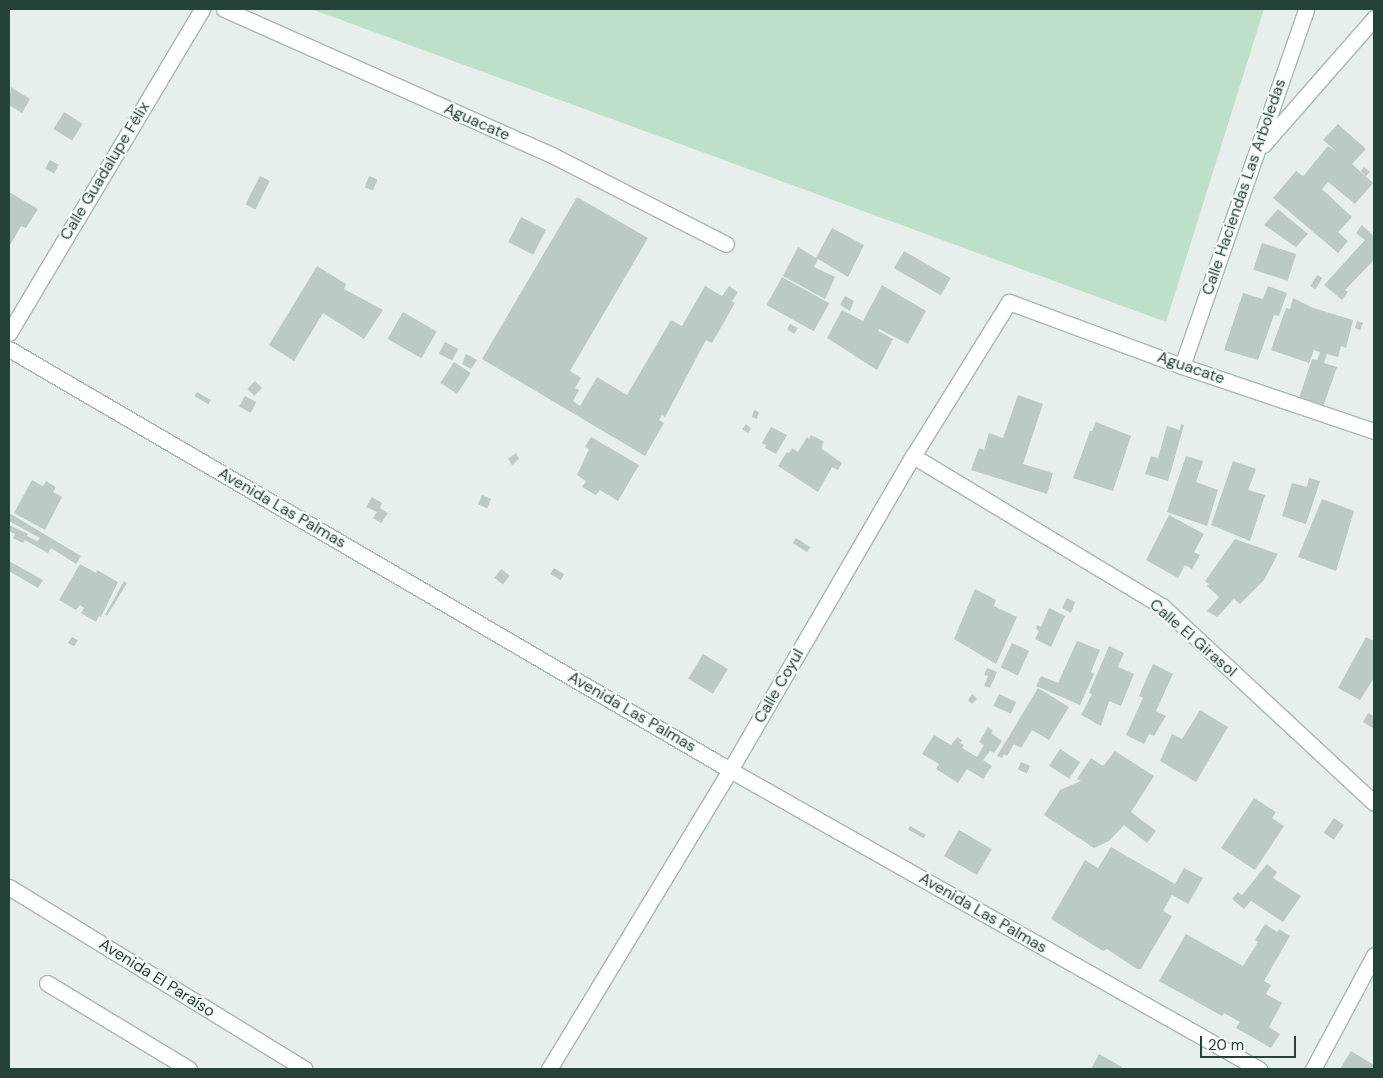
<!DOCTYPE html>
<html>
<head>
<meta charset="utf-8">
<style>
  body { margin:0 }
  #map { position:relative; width:1383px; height:1078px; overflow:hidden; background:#e6efeb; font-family:"DM Sans",sans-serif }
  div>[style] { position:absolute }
  .green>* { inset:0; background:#bfe0c8 }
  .building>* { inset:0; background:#bbcac4; transform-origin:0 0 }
  .roads { filter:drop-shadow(1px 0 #a8b8b2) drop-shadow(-1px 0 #a8b8b2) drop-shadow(0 1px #a8b8b2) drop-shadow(0 -1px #a8b8b2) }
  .minor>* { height:15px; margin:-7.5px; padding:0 7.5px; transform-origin:7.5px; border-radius:7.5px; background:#fff }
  span { translate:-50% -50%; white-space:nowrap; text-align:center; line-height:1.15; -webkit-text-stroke:4px #f7fbf9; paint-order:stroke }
  .street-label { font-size:16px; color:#24423a }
  .frame { position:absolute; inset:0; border:10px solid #24423a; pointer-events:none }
  .scale { position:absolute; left:1200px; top:1036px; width:96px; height:22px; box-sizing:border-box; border:2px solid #24423a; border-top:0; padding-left:6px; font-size:15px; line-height:18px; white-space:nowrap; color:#24423a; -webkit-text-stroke:4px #f7fbf9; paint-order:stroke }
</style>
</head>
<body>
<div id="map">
  <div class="green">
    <div style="clip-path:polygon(311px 9px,1264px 9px,1166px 322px)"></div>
  </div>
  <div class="building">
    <div style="clip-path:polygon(11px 87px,30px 99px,22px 113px,9px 105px)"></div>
    <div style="left:64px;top:112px;width:22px;height:20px;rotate:32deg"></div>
    <div style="clip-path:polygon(1338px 124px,1366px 149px,1352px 164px,1373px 183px,1355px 204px,1328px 182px,1322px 189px,1352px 217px,1338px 232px,1348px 241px,1338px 253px,1273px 198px,1296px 171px,1303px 176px,1305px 174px,1328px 146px,1337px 152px,1323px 140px)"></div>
    <div style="left:50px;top:160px;width:10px;height:10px;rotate:29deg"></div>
    <div style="clip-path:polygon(1364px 167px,1370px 172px,1366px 176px,1361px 171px)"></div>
    <div style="left:260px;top:176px;width:11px;height:32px;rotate:27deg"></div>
    <div style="left:369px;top:176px;width:9px;height:12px;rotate:21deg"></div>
    <div style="clip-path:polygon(9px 192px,38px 209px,26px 228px,21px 226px,9px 247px)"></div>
    <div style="clip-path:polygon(577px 197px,648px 238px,570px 371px,581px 378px,575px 388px,579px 390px,573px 401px,580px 406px,597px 377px,627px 395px,671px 320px,682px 326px,705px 286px,722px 296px,729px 286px,738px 292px,732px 301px,735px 303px,712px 343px,706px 340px,665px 417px,662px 415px,659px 420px,664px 423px,645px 456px,482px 359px)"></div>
    <div style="clip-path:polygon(1278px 209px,1308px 234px,1296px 247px,1264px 225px)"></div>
    <div style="left:521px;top:217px;width:28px;height:28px;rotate:27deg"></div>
    <div style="clip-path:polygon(1362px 225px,1374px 236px,1374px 260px,1345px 290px,1348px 292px,1342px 300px,1324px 285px,1365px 240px,1356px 233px)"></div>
    <div style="clip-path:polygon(832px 228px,864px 245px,848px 277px,818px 259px,814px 267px,835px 277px,825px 299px,783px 276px,798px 247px,816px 258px)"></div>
    <div style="left:1262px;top:243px;width:36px;height:28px;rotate:18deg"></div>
    <div style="left:904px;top:251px;width:54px;height:20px;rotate:30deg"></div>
    <div style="clip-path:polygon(317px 266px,346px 284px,344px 289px,383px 310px,364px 339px,323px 313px,294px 361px,269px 345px)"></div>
    <div style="left:1317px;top:275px;width:6px;height:13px;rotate:31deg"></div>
    <div style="left:782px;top:277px;width:54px;height:32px;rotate:29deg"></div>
    <div style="clip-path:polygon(882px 285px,926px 311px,908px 344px,879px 329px,878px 331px,893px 339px,877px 370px,827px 338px,842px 310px,863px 321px)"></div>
    <div style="clip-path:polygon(1268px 286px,1287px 293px,1279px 316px,1274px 315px,1258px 360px,1224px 350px,1243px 293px,1263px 299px)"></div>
    <div style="clip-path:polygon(845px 296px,854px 301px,850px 311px,840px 305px)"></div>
    <div style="clip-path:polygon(1293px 298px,1313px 308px,1353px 320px,1346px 348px,1341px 346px,1338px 357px,1327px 354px,1324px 363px,1337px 367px,1323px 407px,1299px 398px,1312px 359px,1317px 360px,1320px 352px,1314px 350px,1309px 363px,1271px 350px,1286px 308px,1290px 309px)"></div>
    <div style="left:403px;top:312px;width:39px;height:31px;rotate:30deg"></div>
    <div style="clip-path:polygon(1357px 321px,1363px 323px,1360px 330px,1355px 328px)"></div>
    <div style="clip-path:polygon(790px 324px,798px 328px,794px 334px,787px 329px)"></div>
    <div style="left:445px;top:342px;width:15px;height:13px;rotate:28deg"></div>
    <div style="clip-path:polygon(466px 354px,477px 360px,471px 369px,462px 364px)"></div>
    <div style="left:454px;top:362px;width:20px;height:25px;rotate:33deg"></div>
    <div style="left:255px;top:381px;width:10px;height:11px;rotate:45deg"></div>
    <div style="left:197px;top:392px;width:16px;height:5px;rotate:30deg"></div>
    <div style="clip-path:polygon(1018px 395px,1043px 404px,1023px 464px,1053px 473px,1047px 494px,971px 470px,979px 448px,984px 450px,989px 433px,1003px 438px)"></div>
    <div style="left:245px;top:396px;width:13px;height:12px;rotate:29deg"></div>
    <div style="clip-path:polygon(754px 410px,759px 412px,757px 419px,752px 417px)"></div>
    <div style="clip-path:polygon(1096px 422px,1131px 436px,1113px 491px,1073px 478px,1090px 431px,1092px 431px)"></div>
    <div style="clip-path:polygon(746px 424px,751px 428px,748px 433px,742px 429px)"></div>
    <div style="clip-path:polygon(1181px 424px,1184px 425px,1168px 481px,1145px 474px,1151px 456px,1158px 458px,1167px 426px,1180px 430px)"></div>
    <div style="clip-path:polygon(771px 427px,787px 435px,776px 454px,765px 448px,766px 445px,762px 443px)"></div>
    <div style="clip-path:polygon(811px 435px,823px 441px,822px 449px,842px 463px,838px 470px,832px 467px,818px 492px,778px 466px,787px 452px,789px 453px,792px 448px,798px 452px,807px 437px,809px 439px)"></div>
    <div style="clip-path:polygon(591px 437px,639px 465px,618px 501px,600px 490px,596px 495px,582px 487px,586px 481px,577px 475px,589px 449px,585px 447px)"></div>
    <div style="clip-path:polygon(516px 453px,519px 459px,512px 465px,508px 459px)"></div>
    <div style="clip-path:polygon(1186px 456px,1203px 461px,1196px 482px,1218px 490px,1207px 526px,1167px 512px)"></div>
    <div style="clip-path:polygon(1233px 461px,1256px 469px,1248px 490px,1265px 495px,1250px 541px,1211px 525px)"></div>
    <div style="clip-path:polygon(1309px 478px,1320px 481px,1306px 524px,1282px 516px,1292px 483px,1307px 487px)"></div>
    <div style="clip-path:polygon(32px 480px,43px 486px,46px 481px,56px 487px,53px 492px,62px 497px,45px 530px,14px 513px)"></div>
    <div style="left:482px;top:495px;width:10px;height:10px;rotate:24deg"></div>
    <div style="clip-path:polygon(372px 497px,382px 503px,380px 508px,388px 513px,381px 523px,373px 518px,377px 512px,366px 507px)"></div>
    <div style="clip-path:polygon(1322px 499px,1354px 511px,1336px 571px,1298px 557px)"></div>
    <div style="clip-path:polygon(9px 513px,81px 556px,76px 564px,51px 548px,48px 553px,25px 540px,23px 543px,13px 538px,15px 534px,9px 531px,9px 525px,28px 534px,27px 536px,37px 541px,40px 538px,9px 521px)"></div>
    <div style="clip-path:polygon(1169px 515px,1204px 534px,1194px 552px,1200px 555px,1192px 569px,1185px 565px,1178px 578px,1146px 560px)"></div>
    <div style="left:796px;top:538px;width:17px;height:6px;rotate:33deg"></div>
    <div style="clip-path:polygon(1235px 539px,1278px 554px,1264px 580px,1240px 604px,1234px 599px,1217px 617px,1207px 611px,1219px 597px,1207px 586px,1209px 584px,1205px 581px)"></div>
    <div style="clip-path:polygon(9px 561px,43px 580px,38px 588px,9px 571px)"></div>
    <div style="clip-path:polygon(80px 564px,96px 573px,97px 570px,118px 582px,101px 617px,99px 616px,96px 622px,81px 613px,84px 608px,80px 605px,76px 610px,59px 600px)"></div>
    <div style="left:554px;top:568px;width:12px;height:7px;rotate:31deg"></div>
    <div style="left:501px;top:569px;width:11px;height:11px;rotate:38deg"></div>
    <div style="clip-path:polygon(124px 581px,127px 583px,107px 616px,105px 615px)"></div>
    <div style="clip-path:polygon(975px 589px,996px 600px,994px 606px,1017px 617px,996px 664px,954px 639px)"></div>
    <div style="clip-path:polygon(1067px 598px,1075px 602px,1071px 613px,1062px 608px)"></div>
    <div style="clip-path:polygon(1049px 608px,1065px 616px,1051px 647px,1035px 639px,1039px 631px,1036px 629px,1037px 625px,1041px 627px)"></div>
    <div style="clip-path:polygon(72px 637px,78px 640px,74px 646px,68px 643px)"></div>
    <div style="clip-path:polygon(1366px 637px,1374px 641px,1374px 678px,1360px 700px,1338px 688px)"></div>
    <div style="clip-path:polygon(1077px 641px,1100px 650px,1091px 672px,1094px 674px,1080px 705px,1036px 686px,1041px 676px,1058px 683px)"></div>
    <div style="left:1012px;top:643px;width:19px;height:27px;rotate:25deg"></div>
    <div style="clip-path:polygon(1109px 646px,1124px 653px,1118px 667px,1134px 674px,1121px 706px,1109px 701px,1101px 726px,1081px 715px,1092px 694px,1089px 693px)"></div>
    <div style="left:703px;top:654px;width:29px;height:29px;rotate:31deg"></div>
    <div style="clip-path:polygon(1153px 664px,1173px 674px,1156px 711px,1166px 716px,1154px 736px,1149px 734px,1144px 744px,1126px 735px,1143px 698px,1139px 696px)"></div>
    <div style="clip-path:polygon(987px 668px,997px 672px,990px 688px,984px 686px,988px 676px,984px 675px)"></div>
    <div style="clip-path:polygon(1038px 688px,1069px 707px,1049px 740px,1032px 730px,1021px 748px,1014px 744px,1007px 756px,1004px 754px,1002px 758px,997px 756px)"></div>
    <div style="clip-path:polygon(972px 694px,977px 699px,972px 704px,968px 700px)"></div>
    <div style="left:999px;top:694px;width:19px;height:13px;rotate:25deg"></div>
    <div style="clip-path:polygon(1200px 710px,1228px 727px,1196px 782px,1160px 761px,1172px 734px,1182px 739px)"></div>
    <div style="clip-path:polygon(1368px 713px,1374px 716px,1373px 728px,1363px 722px)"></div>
    <div style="clip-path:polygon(988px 727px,993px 731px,991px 733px,1002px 741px,994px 753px,990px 751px,983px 760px,992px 766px,983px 779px,967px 769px,958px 783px,936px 769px,939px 764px,922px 754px,934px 735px,951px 745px,957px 737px,962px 740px,960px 743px,964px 745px,962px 748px,977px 757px,984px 745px,979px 742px)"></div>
    <div style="left:1060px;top:749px;width:24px;height:20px;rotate:33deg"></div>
    <div style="clip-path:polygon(1115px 751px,1154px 776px,1131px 812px,1156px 831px,1147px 843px,1124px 825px,1109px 841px,1094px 848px,1044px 815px,1060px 790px,1081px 781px,1077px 779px,1091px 758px,1103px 766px)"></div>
    <div style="left:1021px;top:762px;width:10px;height:8px;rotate:24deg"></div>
    <div style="clip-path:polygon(1254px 798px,1276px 812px,1272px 818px,1284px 826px,1255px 870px,1221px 848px)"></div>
    <div style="left:1334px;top:818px;width:12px;height:18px;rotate:35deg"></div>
    <div style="left:910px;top:826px;width:18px;height:4px;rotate:29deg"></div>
    <div style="left:959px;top:830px;width:38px;height:30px;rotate:30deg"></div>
    <div style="clip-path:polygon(1111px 847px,1175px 884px,1184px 868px,1203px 878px,1188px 904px,1172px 895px,1163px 911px,1172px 916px,1141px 969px,1137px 969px,1107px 949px,1103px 951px,1051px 919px,1085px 860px,1098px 868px)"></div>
    <div style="clip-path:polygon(1267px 864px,1277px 872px,1273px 878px,1301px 896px,1283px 922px,1251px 901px,1244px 909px,1232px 899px,1238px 892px,1242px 895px)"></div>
    <div style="clip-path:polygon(1265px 924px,1277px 932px,1279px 929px,1290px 936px,1264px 981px,1271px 985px,1266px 994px,1282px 1003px,1269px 1027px,1280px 1034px,1271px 1048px,1236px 1028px,1240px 1022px,1224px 1013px,1222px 1016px,1159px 981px,1186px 934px,1243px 966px,1258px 942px,1255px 940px)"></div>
    <div style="clip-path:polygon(1351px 1051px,1374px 1065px,1374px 1069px,1340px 1069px)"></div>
    <div style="clip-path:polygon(1099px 1054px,1122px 1067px,1121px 1069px,1091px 1069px)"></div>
  </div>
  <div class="roads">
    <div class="minor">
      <div style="left:224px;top:9px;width:361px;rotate:24deg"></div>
      <div style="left:554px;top:156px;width:193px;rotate:27.1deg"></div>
      <div style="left:1263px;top:145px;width:169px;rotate:-48.8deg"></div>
      <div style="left:9px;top:333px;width:377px;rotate:-59.2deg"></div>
      <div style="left:9px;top:349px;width:835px;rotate:30.28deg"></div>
      <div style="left:730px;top:770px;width:608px;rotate:29.48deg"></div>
      <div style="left:1182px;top:366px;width:378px;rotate:-70.8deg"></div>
      <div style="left:913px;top:456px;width:291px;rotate:31.1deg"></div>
      <div style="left:1162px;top:606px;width:289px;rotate:42.9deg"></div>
      <div style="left:9px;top:887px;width:347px;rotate:31.6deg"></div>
      <div style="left:47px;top:983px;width:166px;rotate:31.2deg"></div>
      <div style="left:549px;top:1069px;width:350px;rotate:-58.8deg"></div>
      <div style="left:730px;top:770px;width:363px;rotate:-59.8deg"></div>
      <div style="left:913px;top:456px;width:181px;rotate:-58.1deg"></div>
      <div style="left:1009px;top:302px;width:184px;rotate:20.3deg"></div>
      <div style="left:1182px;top:366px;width:203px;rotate:18.7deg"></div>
      <div style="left:1313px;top:1069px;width:129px;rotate:-61.8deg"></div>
    </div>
  </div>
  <div class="street-label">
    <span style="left:477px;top:122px;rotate:24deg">Aguacate</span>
    <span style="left:105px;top:171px;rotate:-59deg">Calle Guadalupe Félix</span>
    <span style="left:1244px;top:187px;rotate:-71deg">Calle Haciendas Las Arboledas</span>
    <span style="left:1191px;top:368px;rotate:19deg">Aguacate</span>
    <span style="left:282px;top:508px;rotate:30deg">Avenida Las Palmas</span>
    <span style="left:1193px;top:638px;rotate:41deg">Calle El Girasol</span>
    <span style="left:779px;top:686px;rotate:-60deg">Calle Coyul</span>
    <span style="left:632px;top:712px;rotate:30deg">Avenida Las Palmas</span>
    <span style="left:983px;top:913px;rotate:30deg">Avenida Las Palmas</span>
    <span style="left:157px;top:978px;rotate:32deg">Avenida El Paraíso</span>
  </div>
  <div class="frame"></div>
  <div class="scale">20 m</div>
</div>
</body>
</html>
